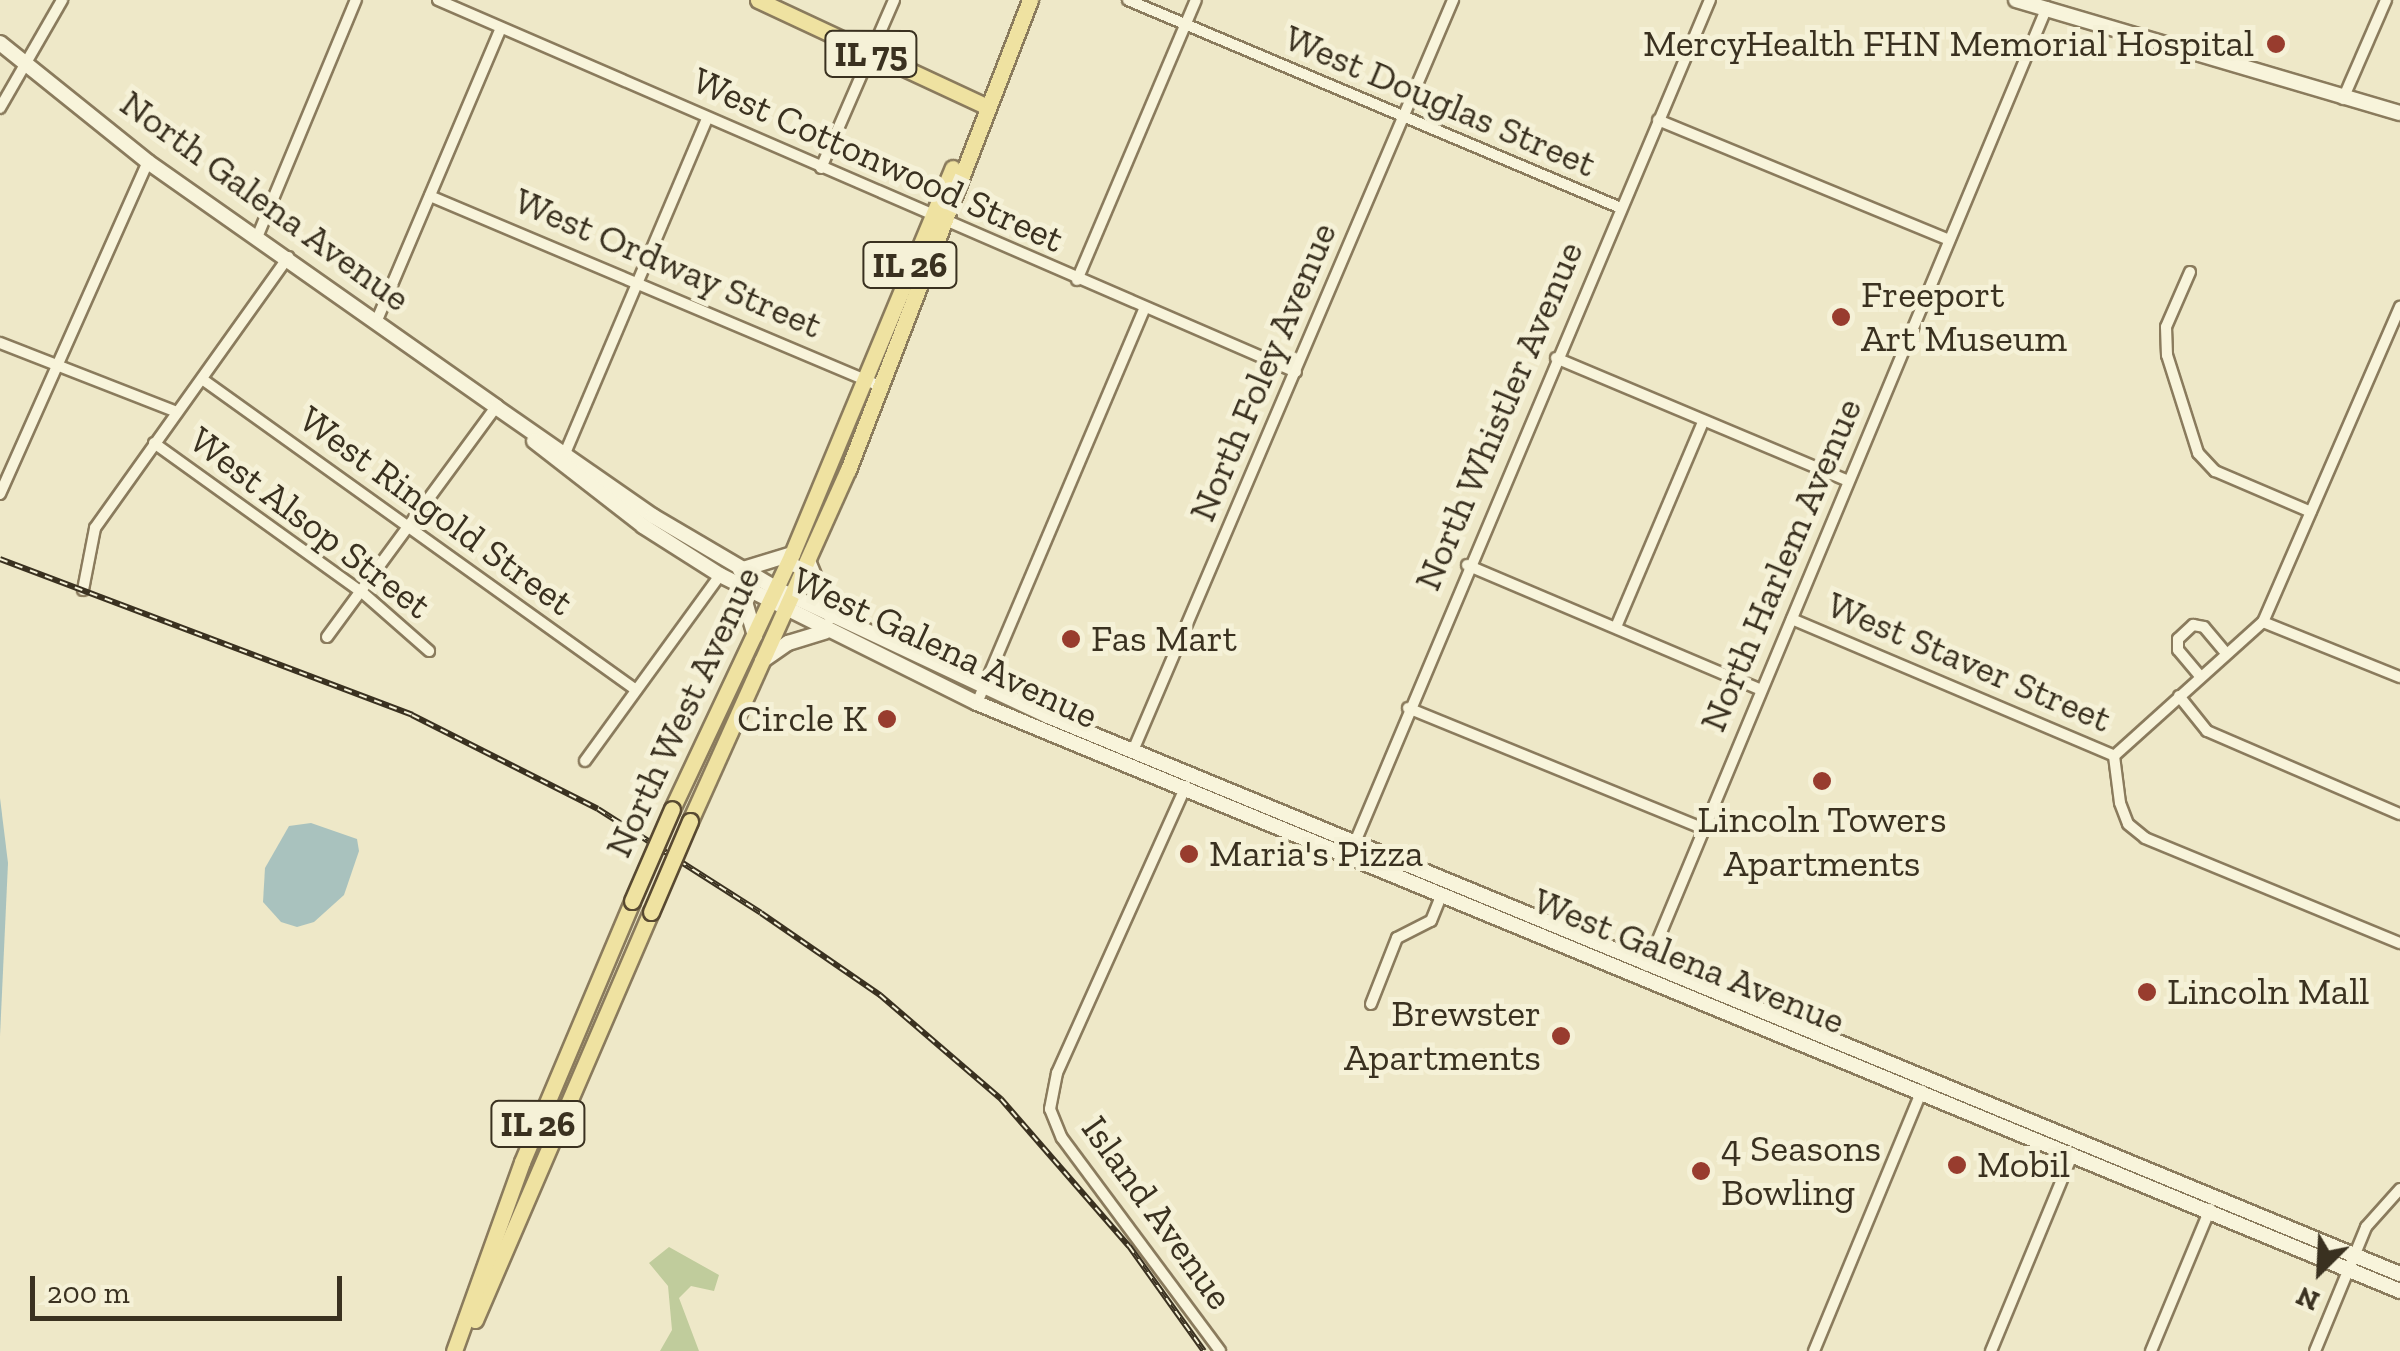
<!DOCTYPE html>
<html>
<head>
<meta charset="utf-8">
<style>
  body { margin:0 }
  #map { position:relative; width:2400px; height:1351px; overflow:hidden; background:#eee8c8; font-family:"Zilla Slab",serif }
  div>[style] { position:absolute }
  .green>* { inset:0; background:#c0cc9c }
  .water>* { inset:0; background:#a9c2be }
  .roads { filter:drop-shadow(2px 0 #8a7b5d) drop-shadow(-2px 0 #8a7b5d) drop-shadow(0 2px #8a7b5d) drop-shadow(0 -2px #8a7b5d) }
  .street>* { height:10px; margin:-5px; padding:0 5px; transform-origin:5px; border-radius:5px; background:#f8f4db }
  .secondary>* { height:14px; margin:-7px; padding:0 7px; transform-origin:7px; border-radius:7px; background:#f8f4db }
  .primary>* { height:15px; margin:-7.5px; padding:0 7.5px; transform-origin:7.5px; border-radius:7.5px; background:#efe2a1 }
  .rail>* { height:6px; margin-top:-3px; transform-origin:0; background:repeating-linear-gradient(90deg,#f5f1d7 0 8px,#3a3120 0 16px); box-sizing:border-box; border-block:2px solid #3a3120 }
  .bridges { filter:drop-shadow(2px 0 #584931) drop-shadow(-2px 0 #584931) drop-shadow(0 2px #584931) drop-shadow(0 -2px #584931) }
  .primary-bridge>* { height:15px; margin:-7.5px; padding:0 7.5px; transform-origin:7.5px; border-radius:7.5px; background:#efe2a1 }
  .dots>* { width:28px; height:28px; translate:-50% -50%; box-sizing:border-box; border:5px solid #f5f1d7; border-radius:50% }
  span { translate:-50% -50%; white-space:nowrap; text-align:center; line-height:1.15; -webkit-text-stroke:10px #f5f1d7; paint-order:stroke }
  .shield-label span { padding:2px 8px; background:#f5f1d7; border:2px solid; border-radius:8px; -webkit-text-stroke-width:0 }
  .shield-label { font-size:35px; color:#3a3120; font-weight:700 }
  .poi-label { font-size:38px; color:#3a3120 }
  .right { translate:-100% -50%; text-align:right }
  .left { translate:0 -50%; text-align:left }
  .street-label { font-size:38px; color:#3a3120 }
  .north { position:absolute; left:2270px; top:1221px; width:100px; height:100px; -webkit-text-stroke:8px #f5f1d7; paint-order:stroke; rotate:204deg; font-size:28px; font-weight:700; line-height:40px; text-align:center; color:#3a3120 }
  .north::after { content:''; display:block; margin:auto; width:35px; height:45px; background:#3a3120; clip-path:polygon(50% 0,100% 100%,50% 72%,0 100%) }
  .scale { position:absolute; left:30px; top:1276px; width:312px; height:45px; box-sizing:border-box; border:5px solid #3a3120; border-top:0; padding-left:12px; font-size:30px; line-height:35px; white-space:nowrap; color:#3a3120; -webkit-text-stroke:8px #f5f1d7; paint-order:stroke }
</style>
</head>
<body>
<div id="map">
  <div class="green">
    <div style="clip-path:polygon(669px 1247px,719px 1275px,714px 1291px,691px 1286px,679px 1298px,699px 1351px,660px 1351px,672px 1330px,668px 1286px,649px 1263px)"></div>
  </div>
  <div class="water">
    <div style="clip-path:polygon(0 798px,8px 863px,0 1036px)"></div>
    <div style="clip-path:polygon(311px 823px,357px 839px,359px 851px,344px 895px,314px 922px,297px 927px,281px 922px,263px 902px,265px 868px,289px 826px)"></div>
  </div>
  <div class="roads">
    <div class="street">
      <div style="left:438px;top:0;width:935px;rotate:23.44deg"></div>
      <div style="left:1128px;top:0;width:535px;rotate:22.88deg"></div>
      <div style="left:2343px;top:99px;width:108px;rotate:-66.5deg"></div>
      <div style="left:0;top:108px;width:125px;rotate:-60.1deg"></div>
      <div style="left:1658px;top:120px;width:315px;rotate:22.4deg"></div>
      <div style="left:821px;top:168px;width:183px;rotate:-66.5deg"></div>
      <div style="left:430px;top:196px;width:491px;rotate:22.9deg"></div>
      <div style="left:258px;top:235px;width:255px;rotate:-67.4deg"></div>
      <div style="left:2190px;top:272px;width:60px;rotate:113.6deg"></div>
      <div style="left:2166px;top:327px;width:28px;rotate:88deg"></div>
      <div style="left:2167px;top:355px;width:103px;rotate:72.4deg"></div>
      <div style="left:2198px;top:453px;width:25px;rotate:47deg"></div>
      <div style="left:2215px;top:471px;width:104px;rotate:23.1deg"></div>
      <div style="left:1077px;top:280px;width:304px;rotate:-67deg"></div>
      <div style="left:377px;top:320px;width:317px;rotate:-67deg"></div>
      <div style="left:0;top:343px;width:190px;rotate:21.3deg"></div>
      <div style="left:1556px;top:358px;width:317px;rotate:22.8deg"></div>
      <div style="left:202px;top:379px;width:534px;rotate:35.62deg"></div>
      <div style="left:154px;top:443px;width:257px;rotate:35.7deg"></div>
      <div style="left:363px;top:593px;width:88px;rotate:41.3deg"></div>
      <div style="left:563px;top:458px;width:369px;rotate:-67deg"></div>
      <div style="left:0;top:494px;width:363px;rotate:-66deg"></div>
      <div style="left:1467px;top:565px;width:319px;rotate:23deg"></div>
      <div style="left:83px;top:590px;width:63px;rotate:-79deg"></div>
      <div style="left:95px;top:528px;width:333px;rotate:-54.5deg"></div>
      <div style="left:1792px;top:619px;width:350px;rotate:23deg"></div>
      <div style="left:2114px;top:756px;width:47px;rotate:82.7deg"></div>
      <div style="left:2120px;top:803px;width:22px;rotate:69deg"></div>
      <div style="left:2128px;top:824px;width:22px;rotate:39deg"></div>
      <div style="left:2145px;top:838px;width:276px;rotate:22.4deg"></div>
      <div style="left:2263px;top:622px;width:344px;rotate:-66.5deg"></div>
      <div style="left:1616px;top:627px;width:223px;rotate:-67deg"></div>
      <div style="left:327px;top:637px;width:285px;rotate:-53.7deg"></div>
      <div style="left:2200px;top:676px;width:34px;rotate:-130deg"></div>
      <div style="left:2178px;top:650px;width:11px;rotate:-90deg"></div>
      <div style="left:2178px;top:639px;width:21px;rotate:-43deg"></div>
      <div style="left:2193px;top:625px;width:11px;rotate:10deg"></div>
      <div style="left:2204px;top:627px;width:35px;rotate:50deg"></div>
      <div style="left:2179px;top:696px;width:45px;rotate:51.3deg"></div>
      <div style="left:2207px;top:731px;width:210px;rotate:23.3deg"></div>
      <div style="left:977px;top:703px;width:428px;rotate:-67deg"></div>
      <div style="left:1408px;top:708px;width:320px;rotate:22.2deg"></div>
      <div style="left:1132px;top:753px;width:819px;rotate:-66.91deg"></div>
      <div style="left:2114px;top:756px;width:200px;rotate:-42deg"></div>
      <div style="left:2263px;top:622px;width:148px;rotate:21.9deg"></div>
      <div style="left:585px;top:761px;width:230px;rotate:-54deg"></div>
      <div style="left:1186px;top:786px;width:315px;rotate:114.2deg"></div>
      <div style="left:1057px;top:1073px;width:37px;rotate:101deg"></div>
      <div style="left:1050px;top:1109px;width:31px;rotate:68deg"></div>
      <div style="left:1062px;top:1138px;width:265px;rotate:53.4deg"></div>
      <div style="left:1353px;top:847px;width:919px;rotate:-67.15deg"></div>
      <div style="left:1647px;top:966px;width:1039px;rotate:-67.36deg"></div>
      <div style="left:1371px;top:1004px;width:71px;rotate:-68.5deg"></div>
      <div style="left:1397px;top:938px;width:38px;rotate:-27deg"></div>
      <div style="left:1431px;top:921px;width:27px;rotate:-68deg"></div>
      <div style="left:1814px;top:1351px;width:282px;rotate:-67.5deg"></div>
      <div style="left:1991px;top:1351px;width:214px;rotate:-67.5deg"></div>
      <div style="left:2151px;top:1351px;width:154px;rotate:-67.4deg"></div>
      <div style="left:2315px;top:1351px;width:134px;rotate:-67.6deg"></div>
      <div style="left:2366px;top:1227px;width:51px;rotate:-48.2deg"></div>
    </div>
    <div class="secondary">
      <div style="left:2016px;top:0;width:400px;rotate:16.4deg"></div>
      <div style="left:0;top:43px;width:190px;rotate:38.8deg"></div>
      <div style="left:148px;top:162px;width:426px;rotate:35.1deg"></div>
      <div style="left:496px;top:407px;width:191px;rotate:34.8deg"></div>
      <div style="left:653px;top:516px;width:144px;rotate:30.5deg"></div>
      <div style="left:777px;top:589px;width:299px;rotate:25.1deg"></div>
      <div style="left:1048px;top:716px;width:1463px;rotate:22.43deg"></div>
      <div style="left:534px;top:441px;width:138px;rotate:37.9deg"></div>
      <div style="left:643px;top:526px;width:91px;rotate:32.5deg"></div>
      <div style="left:720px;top:575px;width:287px;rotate:26.5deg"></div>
      <div style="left:977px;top:703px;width:1540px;rotate:22.45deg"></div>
      <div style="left:808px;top:561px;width:60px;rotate:67.3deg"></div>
      <div style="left:740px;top:570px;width:54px;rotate:-17.1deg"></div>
      <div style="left:741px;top:588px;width:50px;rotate:73.7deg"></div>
      <div style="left:762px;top:661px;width:32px;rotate:-35deg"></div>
      <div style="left:788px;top:643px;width:39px;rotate:-17deg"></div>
    </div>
    <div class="primary">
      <div style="left:758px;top:0;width:251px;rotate:25deg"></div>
      <div style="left:672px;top:809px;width:282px;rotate:-64.8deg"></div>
      <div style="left:792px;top:554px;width:418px;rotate:-67.4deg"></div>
      <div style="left:690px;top:821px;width:385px;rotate:-65.8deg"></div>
      <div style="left:848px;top:470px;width:504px;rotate:-68.83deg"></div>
      <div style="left:475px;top:1320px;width:444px;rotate:-66.7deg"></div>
      <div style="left:454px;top:1351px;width:201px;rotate:-70.2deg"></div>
      <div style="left:522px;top:1162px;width:283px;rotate:-67.1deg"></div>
    </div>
  </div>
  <div class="rail">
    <div style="left:0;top:559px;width:441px;rotate:20.7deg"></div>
    <div style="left:412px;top:715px;width:208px;rotate:26.8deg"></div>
    <div style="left:598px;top:809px;width:193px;rotate:32.5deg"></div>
    <div style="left:761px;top:913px;width:145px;rotate:34.6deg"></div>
    <div style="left:880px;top:995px;width:160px;rotate:40.7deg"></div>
    <div style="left:1001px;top:1099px;width:195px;rotate:49deg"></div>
    <div style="left:1129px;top:1246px;width:129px;rotate:54.5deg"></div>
  </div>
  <div class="bridges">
    <div class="primary-bridge">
      <div style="left:632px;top:901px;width:100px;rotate:-66.5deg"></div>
      <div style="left:651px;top:912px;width:99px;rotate:-66.8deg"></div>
    </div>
  </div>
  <div class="dots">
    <div style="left:2276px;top:44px;background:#983c2e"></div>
    <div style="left:1841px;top:317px;background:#983c2e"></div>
    <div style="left:1071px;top:639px;background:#983c2e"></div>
    <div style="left:887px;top:719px;background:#983c2e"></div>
    <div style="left:1822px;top:781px;background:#983c2e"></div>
    <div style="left:1189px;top:854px;background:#983c2e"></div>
    <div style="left:2147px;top:992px;background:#983c2e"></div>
    <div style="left:1561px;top:1036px;background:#983c2e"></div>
    <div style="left:1957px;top:1165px;background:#983c2e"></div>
    <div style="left:1701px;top:1171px;background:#983c2e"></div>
  </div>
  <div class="shield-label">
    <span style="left:871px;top:54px">IL 75</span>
    <span style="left:910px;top:265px">IL 26</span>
    <span style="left:538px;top:1124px">IL 26</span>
  </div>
  <div class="poi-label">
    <span class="right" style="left:2254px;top:44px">MercyHealth FHN Memorial Hospital</span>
    <span class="left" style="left:1861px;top:317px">Freeport<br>Art Museum</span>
    <span class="left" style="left:1091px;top:639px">Fas Mart</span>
    <span class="right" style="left:867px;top:719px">Circle K</span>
    <span style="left:1822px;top:842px">Lincoln Towers<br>Apartments</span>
    <span class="left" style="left:1209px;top:854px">Maria's Pizza</span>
    <span class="left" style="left:2167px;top:992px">Lincoln Mall</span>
    <span class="right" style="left:1541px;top:1036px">Brewster<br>Apartments</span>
    <span class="left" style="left:1721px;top:1171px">4 Seasons<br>Bowling</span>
    <span class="left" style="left:1977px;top:1165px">Mobil</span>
  </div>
  <div class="street-label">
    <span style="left:1440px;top:101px;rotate:23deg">West Douglas Street</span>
    <span style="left:878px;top:160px;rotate:24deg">West Cottonwood Street</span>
    <span style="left:265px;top:201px;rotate:36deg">North Galena Avenue</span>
    <span style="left:668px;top:263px;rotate:23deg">West Ordway Street</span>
    <span style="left:1263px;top:372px;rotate:-67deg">North Foley Avenue</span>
    <span style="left:1499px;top:416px;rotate:-67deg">North Whistler Avenue</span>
    <span style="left:436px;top:511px;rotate:36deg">West Ringold Street</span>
    <span style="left:310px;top:523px;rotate:37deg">West Alsop Street</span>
    <span style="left:1781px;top:565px;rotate:-67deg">North Harlem Avenue</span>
    <span style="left:945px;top:648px;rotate:25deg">West Galena Avenue</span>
    <span style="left:1969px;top:662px;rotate:23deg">West Staver Street</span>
    <span style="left:683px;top:712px;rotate:-65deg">North West Avenue</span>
    <span style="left:1689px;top:961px;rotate:22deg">West Galena Avenue</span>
    <span style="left:1157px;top:1213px;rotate:54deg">Island Avenue</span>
  </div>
  <div class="north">N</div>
  <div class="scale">200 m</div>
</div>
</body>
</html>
